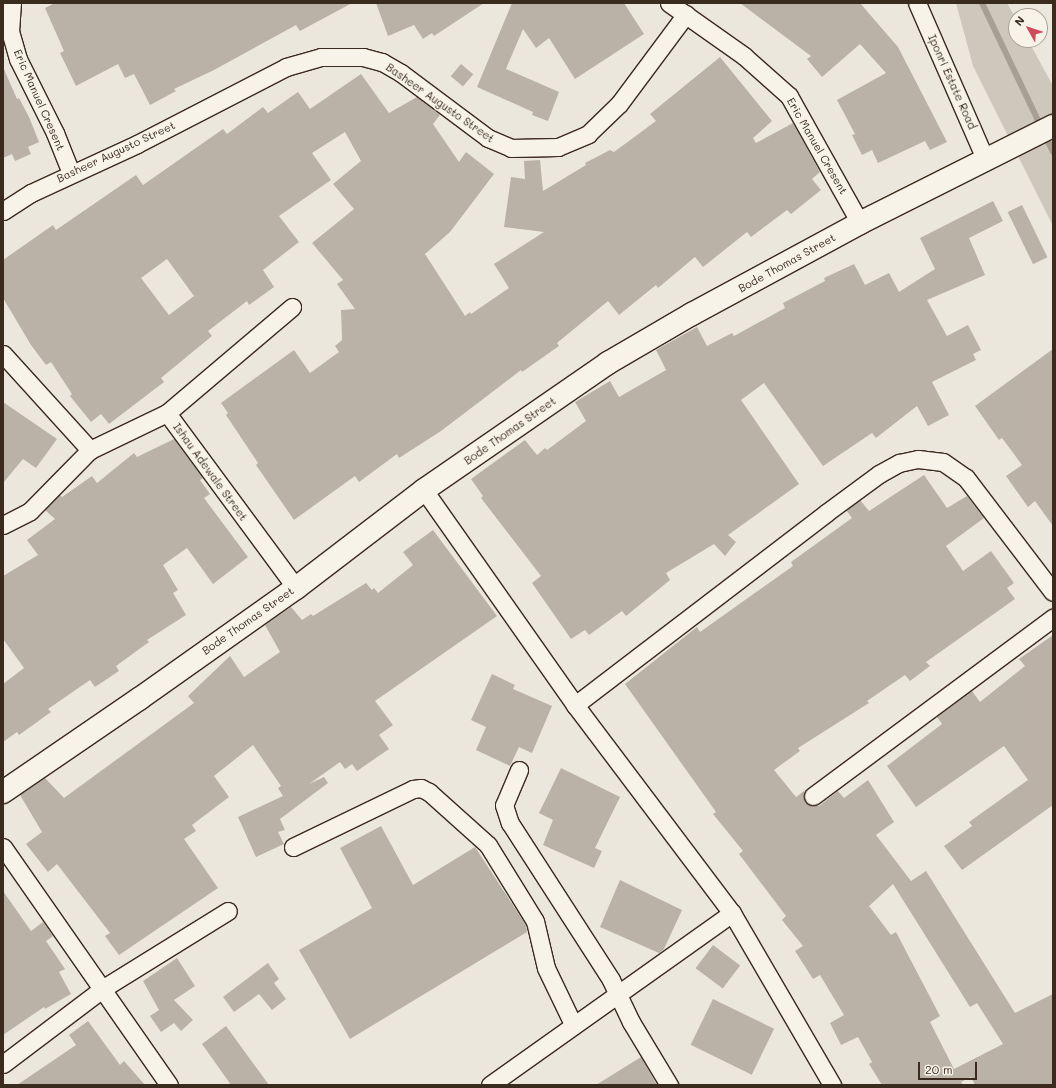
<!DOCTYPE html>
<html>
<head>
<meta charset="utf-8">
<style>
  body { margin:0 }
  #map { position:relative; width:1056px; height:1088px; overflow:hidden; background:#ece7dc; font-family:Mali,sans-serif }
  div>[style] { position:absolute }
  .green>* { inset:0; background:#cec8bc }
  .stream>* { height:6px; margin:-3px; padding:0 3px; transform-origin:3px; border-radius:3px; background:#a89f93 }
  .building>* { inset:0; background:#bab2a7; transform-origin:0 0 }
  .roads { filter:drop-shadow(1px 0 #3b2a1e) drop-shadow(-1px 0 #3b2a1e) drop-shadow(0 1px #3b2a1e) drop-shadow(0 -1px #3b2a1e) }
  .minor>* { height:17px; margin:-8.5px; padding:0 8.5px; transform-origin:8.5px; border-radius:8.5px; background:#f7f3e8 }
  .secondary>* { height:22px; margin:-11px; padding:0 11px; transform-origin:11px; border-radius:11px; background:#f7f3e8 }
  span { translate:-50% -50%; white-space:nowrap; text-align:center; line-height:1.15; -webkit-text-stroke:3px #f7f3e8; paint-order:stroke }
  .street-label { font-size:11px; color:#3b2a1e }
  .frame { position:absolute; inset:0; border:4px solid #3b2a1e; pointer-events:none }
  .north { position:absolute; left:1008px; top:8px; width:40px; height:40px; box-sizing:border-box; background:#f7f3e8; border:1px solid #aca397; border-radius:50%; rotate:309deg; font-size:11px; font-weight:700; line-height:16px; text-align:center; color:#3b2a1e }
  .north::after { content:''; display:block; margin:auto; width:14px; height:18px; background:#d1495b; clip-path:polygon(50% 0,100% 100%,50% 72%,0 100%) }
  .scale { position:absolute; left:918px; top:1062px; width:59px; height:18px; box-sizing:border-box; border:2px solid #3b2a1e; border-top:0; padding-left:5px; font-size:12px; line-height:14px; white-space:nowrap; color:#3b2a1e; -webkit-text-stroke:3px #f7f3e8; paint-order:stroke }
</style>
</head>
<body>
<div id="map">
  <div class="green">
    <div style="clip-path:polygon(956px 3px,1007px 3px,1016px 19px,1016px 40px,1028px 40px,1053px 86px,1053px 226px,973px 66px)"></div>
  </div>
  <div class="stream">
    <div style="left:982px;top:3px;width:165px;rotate:64.5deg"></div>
  </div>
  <div class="building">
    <div style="clip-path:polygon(55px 3px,352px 3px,300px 31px,296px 25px,214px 70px,174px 89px,176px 91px,150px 105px,134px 74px,125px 78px,118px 64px,76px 86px,60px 53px,64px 51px,45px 8px)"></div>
    <div style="clip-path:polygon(376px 3px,484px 3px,434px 36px,432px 33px,423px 39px,414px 25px,388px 36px)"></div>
    <div style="clip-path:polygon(512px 3px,624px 3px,644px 34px,575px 79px,549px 38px,536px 48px,523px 29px,506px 69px,559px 92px,548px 121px,532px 115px,533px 112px,477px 87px)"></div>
    <div style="clip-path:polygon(740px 3px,860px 3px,898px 47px,947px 142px,930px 150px,925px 141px,878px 163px,872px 150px,862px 155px,852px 135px,855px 134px,837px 100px,886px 73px,860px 44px,822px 77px,807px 59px,811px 56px)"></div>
    <div style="clip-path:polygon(evenodd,720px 57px,772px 121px,753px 138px,756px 143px,793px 123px,820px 172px,812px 179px,821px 190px,791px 214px,787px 210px,751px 237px,747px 232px,703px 267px,695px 257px,658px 288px,656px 285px,619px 315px,608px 301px,557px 343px,559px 346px,522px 372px,521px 370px,441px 431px,399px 458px,397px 454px,359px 482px,355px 476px,294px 520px,256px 465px,258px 463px,226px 415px,228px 413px,221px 403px,294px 350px,310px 373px,339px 352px,335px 346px,342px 340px,341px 310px,355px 309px,337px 284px,343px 280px,312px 243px,354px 209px,333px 184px,361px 161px,345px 132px,312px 153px,331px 180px,279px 216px,299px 242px,263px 270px,274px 287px,249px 305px,247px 301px,208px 331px,212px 336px,161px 378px,164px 382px,109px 424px,101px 414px,91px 422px,70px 396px,72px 394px,51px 362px,46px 365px,31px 345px,3px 298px,3px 260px,53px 225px,56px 230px,136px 175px,143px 185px,223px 129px,227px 134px,263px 107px,268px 113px,298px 92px,310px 109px,361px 74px,389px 113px,417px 97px,440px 115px,433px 124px,459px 162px,466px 152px,494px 174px,450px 232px,425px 254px,465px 316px,470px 312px,471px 314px,509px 288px,494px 264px,544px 232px,504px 227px,511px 177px,525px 179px,524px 161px,540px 160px,543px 191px,586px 165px,585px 163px,610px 150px,614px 152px,656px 121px,650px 114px,720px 57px,167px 259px,194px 296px,169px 315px,141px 278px,167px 259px)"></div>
    <div style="left:461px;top:64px;width:16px;height:16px;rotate:40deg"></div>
    <div style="clip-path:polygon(3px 67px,17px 99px,19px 98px,29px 117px,39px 142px,28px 147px,31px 154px,15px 161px,12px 154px,3px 158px)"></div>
    <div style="clip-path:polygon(993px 201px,1003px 221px,969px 238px,985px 275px,927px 300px,947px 336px,968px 325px,981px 350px,973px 354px,976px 360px,932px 382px,949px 415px,928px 426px,917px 406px,876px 438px,872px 433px,823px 466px,764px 383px,741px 400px,799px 484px,728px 535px,736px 542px,725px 556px,714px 544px,666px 573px,670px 580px,626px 616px,622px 611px,589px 635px,585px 630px,571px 639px,532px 583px,541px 576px,481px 498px,483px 496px,471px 479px,525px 440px,537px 455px,545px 448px,547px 450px,586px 421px,575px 402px,610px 381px,619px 397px,666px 370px,656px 350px,697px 327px,707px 346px,732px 333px,734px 336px,785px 308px,783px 303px,825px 281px,824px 278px,854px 264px,865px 285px,889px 273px,899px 292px,935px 269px,920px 238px)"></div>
    <div style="left:1022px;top:205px;width:58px;height:16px;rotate:64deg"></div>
    <div style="clip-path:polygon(1053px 349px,1053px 526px,1035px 501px,1028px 507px,1006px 476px,1022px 465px,1002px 438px,999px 440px,975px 406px)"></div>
    <div style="clip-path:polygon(3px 402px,57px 439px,36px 468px,23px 459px,3px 483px)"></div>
    <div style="clip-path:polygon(174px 439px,203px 478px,200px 480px,210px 494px,204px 498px,248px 557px,213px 584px,187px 548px,163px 565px,178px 590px,173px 593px,186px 615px,147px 640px,149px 642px,116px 666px,119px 671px,95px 687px,90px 680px,48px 709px,51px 712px,19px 735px,17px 732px,3px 742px,3px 684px,24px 668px,3px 639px,3px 576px,38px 555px,27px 540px,55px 519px,45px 510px,60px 495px,62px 497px,92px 476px,97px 483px,134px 453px,137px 457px)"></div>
    <div style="clip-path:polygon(evenodd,924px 475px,947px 508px,967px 496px,984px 518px,946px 546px,963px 571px,991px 551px,1014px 583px,1007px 588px,1015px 599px,926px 662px,930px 666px,910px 681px,905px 675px,867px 701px,869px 703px,798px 748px,800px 751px,774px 770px,796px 797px,804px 791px,805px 802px,814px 806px,819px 806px,838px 791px,844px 798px,868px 780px,894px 822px,876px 835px,911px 881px,926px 871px,1015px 1013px,1053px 994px,1053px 1085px,975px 1085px,971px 1077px,961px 1082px,963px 1085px,882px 1085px,869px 1064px,872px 1062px,858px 1037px,841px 1045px,830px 1023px,844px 1015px,820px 975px,813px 979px,795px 951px,803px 946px,782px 920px,786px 916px,739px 854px,743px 851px,713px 814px,716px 812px,625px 684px,697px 627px,700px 632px,793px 566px,791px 562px,852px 518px,846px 510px,860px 500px,869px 511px,924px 475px,893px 884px,970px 1007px,977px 1003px,1003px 1044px,954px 1069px,930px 1022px,940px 1016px,896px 932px,891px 935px,869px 906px,893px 884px)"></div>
    <div style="clip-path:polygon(433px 530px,497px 616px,375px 701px,393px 725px,379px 735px,389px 749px,357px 771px,352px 764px,345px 769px,340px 762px,309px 784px,324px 777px,328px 783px,280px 819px,285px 830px,278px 832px,284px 844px,256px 857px,238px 817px,283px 796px,278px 788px,281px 786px,253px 745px,214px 776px,229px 797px,192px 825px,196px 831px,184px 839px,218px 888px,119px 955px,105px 936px,110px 933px,57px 864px,48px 872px,26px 844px,42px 832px,20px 795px,45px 778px,64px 798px,194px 703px,188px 696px,230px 656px,244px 677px,280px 652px,265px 625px,291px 607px,302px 620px,311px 614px,313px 616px,366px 583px,372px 590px,374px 588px,378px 593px,413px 565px,403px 552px)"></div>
    <div style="clip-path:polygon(1053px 635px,1053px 805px,962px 870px,944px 846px,972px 826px,969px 822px,1028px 780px,1004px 746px,916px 807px,887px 766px,942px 724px,937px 717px,972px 691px,980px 702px,1025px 666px,1019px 659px)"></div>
    <div style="clip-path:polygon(492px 674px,515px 685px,513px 689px,552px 706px,532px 753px,519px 747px,510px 766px,476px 750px,486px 727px,471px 720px)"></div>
    <div style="clip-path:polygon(561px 768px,620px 797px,595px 848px,602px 851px,594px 868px,543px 845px,553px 820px,539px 813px)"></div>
    <div style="clip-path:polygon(381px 826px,413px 885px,475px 847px,526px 925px,527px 932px,350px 1039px,299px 950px,372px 908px,340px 848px)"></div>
    <div style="clip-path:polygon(620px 880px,682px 910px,664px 949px,659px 953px,600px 927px)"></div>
    <div style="clip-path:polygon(3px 891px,31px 931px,43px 922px,53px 936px,46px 941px,65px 969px,59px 972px,71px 994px,45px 1009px,44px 1007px,3px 1035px)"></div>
    <div style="left:713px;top:945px;width:34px;height:29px;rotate:37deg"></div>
    <div style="clip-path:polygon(177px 958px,195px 986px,174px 1000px,193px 1020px,181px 1031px,174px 1023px,161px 1032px,150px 1016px,159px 1010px,143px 981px)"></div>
    <div style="clip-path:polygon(268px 963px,279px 979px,274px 983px,286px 999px,272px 1010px,259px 994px,234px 1012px,223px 997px)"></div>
    <div style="left:713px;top:999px;width:68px;height:51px;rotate:26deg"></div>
    <div style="clip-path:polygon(88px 1021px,120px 1065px,124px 1061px,145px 1085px,17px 1085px,76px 1045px,69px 1035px)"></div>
    <div style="clip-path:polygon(226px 1026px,269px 1085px,231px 1085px,202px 1044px)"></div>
    <div style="clip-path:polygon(641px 1057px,657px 1085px,596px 1085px)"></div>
  </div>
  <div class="roads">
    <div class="minor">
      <div style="left:12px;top:3px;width:28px;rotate:94deg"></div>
      <div style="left:10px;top:31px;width:29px;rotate:74deg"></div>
      <div style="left:18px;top:59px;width:83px;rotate:63.4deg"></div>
      <div style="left:55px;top:133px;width:43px;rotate:68.2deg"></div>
      <div style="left:669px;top:3px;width:92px;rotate:35.2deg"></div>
      <div style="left:744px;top:56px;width:60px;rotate:41.6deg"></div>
      <div style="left:789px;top:96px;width:145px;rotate:60.8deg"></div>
      <div style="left:917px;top:3px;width:172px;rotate:66.4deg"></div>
      <div style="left:3px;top:211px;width:33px;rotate:-33deg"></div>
      <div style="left:31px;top:193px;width:117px;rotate:-24.8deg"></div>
      <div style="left:137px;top:144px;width:168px;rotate:-27.3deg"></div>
      <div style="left:286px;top:67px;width:36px;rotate:-16deg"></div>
      <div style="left:321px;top:57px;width:42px"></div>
      <div style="left:363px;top:57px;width:20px;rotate:15deg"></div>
      <div style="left:382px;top:62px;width:22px;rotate:30deg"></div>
      <div style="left:401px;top:73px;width:109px;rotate:36.8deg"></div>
      <div style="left:488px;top:138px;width:25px;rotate:23deg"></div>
      <div style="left:511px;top:148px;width:47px;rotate:-1.2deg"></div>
      <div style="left:558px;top:147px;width:33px;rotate:-23deg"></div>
      <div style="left:588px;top:134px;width:43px;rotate:-44.1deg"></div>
      <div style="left:619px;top:104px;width:112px;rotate:-53.3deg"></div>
      <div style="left:3px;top:354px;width:130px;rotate:47.8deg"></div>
      <div style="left:90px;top:450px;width:85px;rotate:-25.7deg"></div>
      <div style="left:167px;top:413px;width:217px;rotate:53.6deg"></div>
      <div style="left:167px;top:413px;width:164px;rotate:-40.3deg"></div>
      <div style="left:424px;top:490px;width:263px;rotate:54.9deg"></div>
      <div style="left:575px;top:705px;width:261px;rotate:53deg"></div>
      <div style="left:732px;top:913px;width:199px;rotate:59.8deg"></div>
      <div style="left:3px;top:525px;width:30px;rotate:-27deg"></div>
      <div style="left:30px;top:511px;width:86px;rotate:-45.5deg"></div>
      <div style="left:575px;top:705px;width:316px;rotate:-37.4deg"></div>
      <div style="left:826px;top:513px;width:66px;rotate:-36.3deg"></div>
      <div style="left:879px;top:474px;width:23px;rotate:-29deg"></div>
      <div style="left:899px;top:463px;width:19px;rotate:-12deg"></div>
      <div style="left:918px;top:459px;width:25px;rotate:7deg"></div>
      <div style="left:943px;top:462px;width:28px;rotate:35deg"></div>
      <div style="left:966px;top:478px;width:143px;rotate:52.7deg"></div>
      <div style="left:519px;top:770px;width:38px;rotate:113deg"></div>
      <div style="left:504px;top:805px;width:19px;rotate:72deg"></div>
      <div style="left:510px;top:823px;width:187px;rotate:57.2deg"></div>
      <div style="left:611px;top:980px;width:47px;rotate:64.5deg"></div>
      <div style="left:631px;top:1022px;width:74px;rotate:58.9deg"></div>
      <div style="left:813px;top:796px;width:299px;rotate:-36.6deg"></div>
      <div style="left:3px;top:847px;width:290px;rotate:55.1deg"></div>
      <div style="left:293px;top:847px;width:133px;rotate:-25.8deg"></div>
      <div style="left:413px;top:789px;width:8px;rotate:-7deg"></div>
      <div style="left:421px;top:788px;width:9px;rotate:27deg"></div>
      <div style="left:429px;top:792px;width:79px;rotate:41.9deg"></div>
      <div style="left:488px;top:845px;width:89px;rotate:58.3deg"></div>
      <div style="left:535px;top:921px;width:48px;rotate:76.8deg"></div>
      <div style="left:546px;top:968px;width:62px;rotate:64.3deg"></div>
      <div style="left:3px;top:1064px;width:124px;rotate:-37.1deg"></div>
      <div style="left:102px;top:989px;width:148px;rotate:-31.8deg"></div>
      <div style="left:490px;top:1085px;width:297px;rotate:-35.4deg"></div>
    </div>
    <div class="secondary">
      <div style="left:3px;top:792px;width:165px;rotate:-34.4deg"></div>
      <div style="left:139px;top:699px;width:192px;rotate:-35.3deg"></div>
      <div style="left:296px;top:588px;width:161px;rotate:-37.4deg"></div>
      <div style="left:424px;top:490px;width:224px;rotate:-34.6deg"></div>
      <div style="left:608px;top:363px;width:97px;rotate:-30.3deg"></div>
      <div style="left:692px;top:314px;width:191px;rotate:-28.4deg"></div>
      <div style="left:860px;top:223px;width:216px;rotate:-26.7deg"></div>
    </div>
  </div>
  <div class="street-label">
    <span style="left:952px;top:82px;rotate:66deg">Iponri Estate Road</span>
    <span style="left:39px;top:100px;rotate:66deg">Eric Manuel Cresent</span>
    <span style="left:440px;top:103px;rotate:35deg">Basheer Augusto Street</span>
    <span style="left:817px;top:146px;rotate:60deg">Eric Manuel Cresent</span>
    <span style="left:116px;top:152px;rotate:-25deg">Basheer Augusto Street</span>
    <span style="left:787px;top:263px;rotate:-29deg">Bode Thomas Street</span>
    <span style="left:510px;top:431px;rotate:-35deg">Bode Thomas Street</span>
    <span style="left:210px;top:472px;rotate:54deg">Ishau Adewale Street</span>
    <span style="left:248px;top:621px;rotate:-35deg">Bode Thomas Street</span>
  </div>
  <div class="frame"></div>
  <div class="north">N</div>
  <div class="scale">20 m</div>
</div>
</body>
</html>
